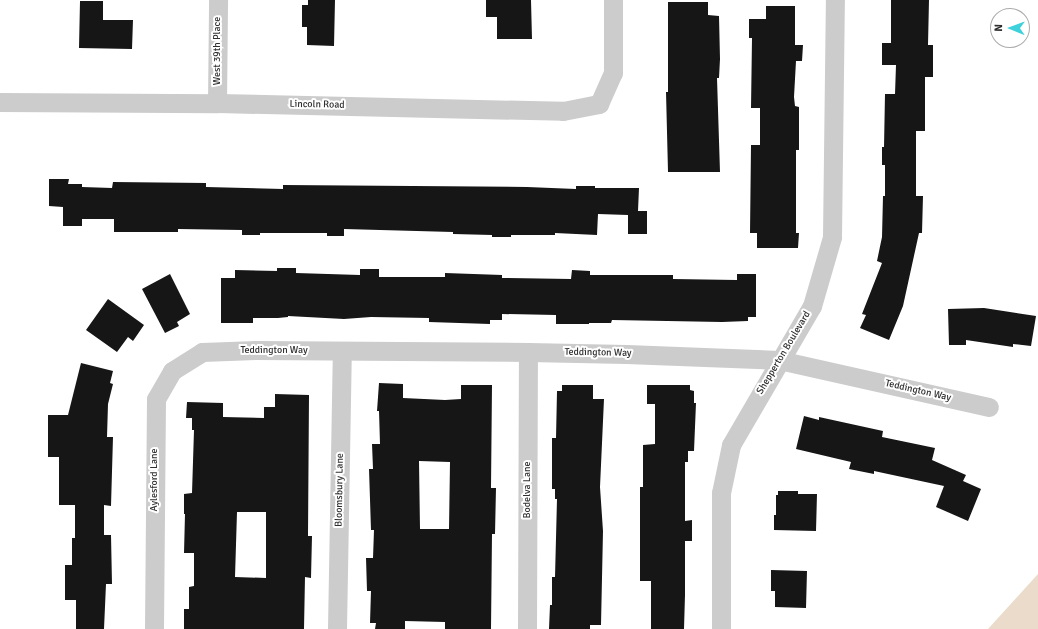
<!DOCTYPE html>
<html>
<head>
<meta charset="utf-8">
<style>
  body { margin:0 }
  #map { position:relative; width:1038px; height:629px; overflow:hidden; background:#fff; font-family:Signika,sans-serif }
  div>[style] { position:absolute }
  .water>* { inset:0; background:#eadbcb }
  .building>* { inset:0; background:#161616 }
  .street>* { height:19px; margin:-9.5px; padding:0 9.5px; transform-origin:9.5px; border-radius:9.5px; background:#ccc }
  span { translate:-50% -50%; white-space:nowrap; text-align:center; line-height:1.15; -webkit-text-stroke:4px #fff; paint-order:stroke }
  .street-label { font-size:10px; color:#2f2f2f }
  .north { position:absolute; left:990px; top:8px; width:40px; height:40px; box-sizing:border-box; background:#fff; border:1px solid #acacac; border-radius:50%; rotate:271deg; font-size:11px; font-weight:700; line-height:16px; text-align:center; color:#2f2f2f }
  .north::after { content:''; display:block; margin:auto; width:14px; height:18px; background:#3dd1db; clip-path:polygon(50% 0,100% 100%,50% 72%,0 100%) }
</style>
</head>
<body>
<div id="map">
  <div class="water">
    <div style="clip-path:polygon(1038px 574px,1038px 629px,988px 629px)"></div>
  </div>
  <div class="building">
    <div style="clip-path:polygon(308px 0,335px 0,334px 46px,307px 45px,307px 27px,302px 27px,302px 5px,308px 5px)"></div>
    <div style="clip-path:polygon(486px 0,531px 0,532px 39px,497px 39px,497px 17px,486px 17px)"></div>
    <div style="clip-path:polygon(891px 0,929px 0,928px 45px,933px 45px,933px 77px,925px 77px,925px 131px,916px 131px,916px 196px,923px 196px,922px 233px,919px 233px,903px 306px,889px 340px,860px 328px,866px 315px,862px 314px,882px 263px,877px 261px,882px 237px,883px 196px,885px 196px,885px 165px,882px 165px,882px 147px,884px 147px,885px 94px,895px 94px,896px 65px,882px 65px,882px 43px,891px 43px)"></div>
    <div style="clip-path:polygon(80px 1px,103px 1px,103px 20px,133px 20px,132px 49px,79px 48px)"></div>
    <div style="clip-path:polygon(668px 2px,708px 2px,708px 15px,719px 16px,720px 59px,719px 78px,717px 78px,720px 172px,668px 172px,666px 92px,668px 92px)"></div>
    <div style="clip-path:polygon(766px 6px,795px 6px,795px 45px,803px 45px,802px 61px,796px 61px,794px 97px,795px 106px,799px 107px,799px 150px,796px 150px,796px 233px,799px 233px,798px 248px,757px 248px,757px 233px,750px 233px,751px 145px,760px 145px,760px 108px,751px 108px,752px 38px,749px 38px,749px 19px,766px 19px)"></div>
    <div style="clip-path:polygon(49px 179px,69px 179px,68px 184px,82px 184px,82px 187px,112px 188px,113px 182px,206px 183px,206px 187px,283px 189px,283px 185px,527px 187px,576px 189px,576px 186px,595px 186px,595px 188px,639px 188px,638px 211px,647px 211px,647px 234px,628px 234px,628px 215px,598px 214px,597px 235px,555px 233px,555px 235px,511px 235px,511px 237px,492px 237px,492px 235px,453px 234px,453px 232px,344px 229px,344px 236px,327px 236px,327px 233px,260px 233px,260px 235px,242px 235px,242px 230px,178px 229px,178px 232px,114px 232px,114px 219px,82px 219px,82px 226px,63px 226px,63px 207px,49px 206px)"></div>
    <div style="clip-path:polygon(277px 268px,296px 268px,296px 273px,360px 275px,360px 269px,379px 269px,379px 277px,445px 277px,445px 273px,502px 275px,502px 278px,571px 279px,572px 270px,590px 271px,590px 275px,673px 275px,673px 279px,737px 280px,737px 274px,756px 274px,756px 317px,748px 317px,748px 321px,722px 322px,612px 320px,611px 323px,589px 323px,589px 324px,556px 324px,556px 315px,502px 314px,502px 320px,490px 320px,490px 324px,429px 322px,429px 318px,371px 317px,344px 319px,288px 316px,288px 317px,278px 318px,253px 318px,253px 323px,221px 323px,221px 278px,235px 278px,235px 270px,277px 271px)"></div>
    <div style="clip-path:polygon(170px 274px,190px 314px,177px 322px,179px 326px,165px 333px,142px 289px)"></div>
    <div style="clip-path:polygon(108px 299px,144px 325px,133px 341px,128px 337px,117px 352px,86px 330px)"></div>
    <div style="clip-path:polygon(984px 308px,1036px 316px,1031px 346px,1013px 344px,1013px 347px,966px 340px,966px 345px,949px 345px,948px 309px)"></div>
    <div style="clip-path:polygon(81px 363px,113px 371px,110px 383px,113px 384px,108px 404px,107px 437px,113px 437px,111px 506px,104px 505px,104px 535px,111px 535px,112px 584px,106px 584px,104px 629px,76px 629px,76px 600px,65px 600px,65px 565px,72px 565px,72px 538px,75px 538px,75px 505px,59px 505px,59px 457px,48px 457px,48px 415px,68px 415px)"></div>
    <div style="clip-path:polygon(evenodd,379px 383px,403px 384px,403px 398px,445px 400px,461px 399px,461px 385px,492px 385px,491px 488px,496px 488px,495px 534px,492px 534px,491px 629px,445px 629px,445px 622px,405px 621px,405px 629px,375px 629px,376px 623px,370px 623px,371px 591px,367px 591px,366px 558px,373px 558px,374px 530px,371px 530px,369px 469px,373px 469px,372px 444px,380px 444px,379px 411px,377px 411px,379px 383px,419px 461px,450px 462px,449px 529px,420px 529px,419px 461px)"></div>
    <div style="clip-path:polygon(562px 385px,593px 385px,593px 399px,604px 399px,600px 487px,603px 531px,601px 625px,590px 625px,590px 629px,549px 629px,550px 605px,552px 605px,552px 577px,555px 577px,557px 499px,555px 499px,555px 489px,552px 489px,552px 438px,556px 438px,557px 391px,562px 391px)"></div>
    <div style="clip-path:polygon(647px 385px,690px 385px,690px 390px,694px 391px,694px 403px,696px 403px,694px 451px,688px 451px,688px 462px,685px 462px,685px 521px,692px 520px,692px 541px,685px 541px,685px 595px,684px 629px,651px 629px,651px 581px,640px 581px,640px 487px,643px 487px,643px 445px,655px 444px,655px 404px,647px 404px)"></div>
    <div style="clip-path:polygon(evenodd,275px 394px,309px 395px,308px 536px,312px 536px,311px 578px,305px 577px,304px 629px,184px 629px,184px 609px,189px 609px,189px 587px,194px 586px,194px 553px,184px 553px,185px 514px,184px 514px,184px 494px,192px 493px,194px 430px,192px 430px,192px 418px,186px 418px,187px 402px,223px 403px,223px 417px,264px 418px,264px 407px,275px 407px,275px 394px,237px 512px,266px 512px,266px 578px,235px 577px,237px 512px)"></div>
    <div style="clip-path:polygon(804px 416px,819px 420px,819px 417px,883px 431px,882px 437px,935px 448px,932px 460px,966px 475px,963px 481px,981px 489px,968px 521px,936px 507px,944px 486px,874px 471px,874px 474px,849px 469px,851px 462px,796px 449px)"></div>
    <div style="clip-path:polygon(778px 491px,798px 491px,798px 494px,817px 494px,816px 531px,774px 530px,774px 515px,776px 515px,776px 495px,778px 495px)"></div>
    <div style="clip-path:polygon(771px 570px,807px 571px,806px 608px,775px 607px,775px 591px,771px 591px)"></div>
  </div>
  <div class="street">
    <div style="left:0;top:102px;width:217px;rotate:0.3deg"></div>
    <div style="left:217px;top:103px;width:346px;rotate:1.3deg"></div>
    <div style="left:563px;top:111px;width:37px;rotate:-11deg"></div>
    <div style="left:599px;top:104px;width:34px;rotate:-66deg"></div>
    <div style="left:613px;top:73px;width:73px;rotate:-90deg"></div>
    <div style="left:217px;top:103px;width:103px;rotate:-89.4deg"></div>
    <div style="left:154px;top:629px;width:230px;rotate:-89.5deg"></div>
    <div style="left:156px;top:399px;width:32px;rotate:-60deg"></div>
    <div style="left:172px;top:371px;width:36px;rotate:-32deg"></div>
    <div style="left:202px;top:352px;width:54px;rotate:-2.1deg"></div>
    <div style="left:256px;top:350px;width:272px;rotate:0.4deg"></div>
    <div style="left:528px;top:352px;width:98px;rotate:1.2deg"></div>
    <div style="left:626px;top:354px;width:153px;rotate:2.2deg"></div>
    <div style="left:779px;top:360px;width:215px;rotate:12.6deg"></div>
    <div style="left:337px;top:629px;width:278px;rotate:-89deg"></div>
    <div style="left:527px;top:629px;width:277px;rotate:-89.8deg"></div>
    <div style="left:721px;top:629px;width:136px;rotate:-90deg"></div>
    <div style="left:721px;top:493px;width:49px;rotate:-78.2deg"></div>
    <div style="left:731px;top:445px;width:161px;rotate:-59.8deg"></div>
    <div style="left:812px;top:306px;width:72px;rotate:-73.8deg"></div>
    <div style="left:832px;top:237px;width:237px;rotate:-89.3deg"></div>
  </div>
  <div class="street-label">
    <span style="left:218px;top:51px;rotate:-90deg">West 39th Place</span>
    <span style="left:317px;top:105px;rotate:1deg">Lincoln Road</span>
    <span style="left:274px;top:351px">Teddington Way</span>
    <span style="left:598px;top:353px;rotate:1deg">Teddington Way</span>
    <span style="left:784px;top:353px;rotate:-59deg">Shepperton Boulevard</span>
    <span style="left:918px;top:391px;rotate:13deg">Teddington Way</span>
    <span style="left:155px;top:480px;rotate:-90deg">Aylesford Lane</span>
    <span style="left:340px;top:490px;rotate:-89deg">Bloomsbury Lane</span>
    <span style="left:528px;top:490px;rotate:-90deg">Bodelva Lane</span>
  </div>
  <div class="north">N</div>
</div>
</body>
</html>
